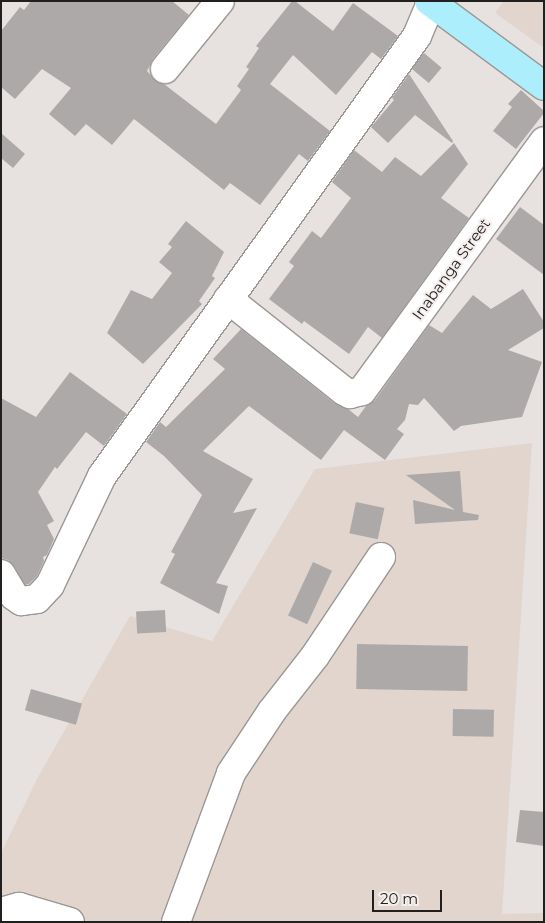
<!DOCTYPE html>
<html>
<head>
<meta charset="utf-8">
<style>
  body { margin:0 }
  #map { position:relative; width:545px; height:923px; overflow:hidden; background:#e7e2e0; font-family:Montserrat,sans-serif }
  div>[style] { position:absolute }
  .built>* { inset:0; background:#e1d5ce }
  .building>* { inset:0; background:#aea9a9; transform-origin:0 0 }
  .roads { filter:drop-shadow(1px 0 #9b9794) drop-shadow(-1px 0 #9b9794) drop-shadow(0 1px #9b9794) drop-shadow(0 -1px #9b9794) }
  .minor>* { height:28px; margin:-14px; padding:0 14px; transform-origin:14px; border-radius:14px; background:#fff }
  .major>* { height:28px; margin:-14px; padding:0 14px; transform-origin:14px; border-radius:14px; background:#aceefc }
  span { translate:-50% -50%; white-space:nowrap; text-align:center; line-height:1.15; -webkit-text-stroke:4px #f4efed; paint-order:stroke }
  .street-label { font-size:15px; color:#22201f }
  .frame { position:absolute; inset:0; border:2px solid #22201f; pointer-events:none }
  .scale { position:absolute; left:372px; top:890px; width:70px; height:22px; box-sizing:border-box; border:2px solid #22201f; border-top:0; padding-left:6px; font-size:15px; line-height:18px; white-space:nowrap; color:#22201f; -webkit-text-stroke:4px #f4efed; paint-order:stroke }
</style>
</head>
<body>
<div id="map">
  <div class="built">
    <div style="clip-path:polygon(504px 1px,544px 1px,544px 48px,495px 13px)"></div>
    <div style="clip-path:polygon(532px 443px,502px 914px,544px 913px,544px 922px,1px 922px,1px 853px,38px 777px,130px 616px,212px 641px,315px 469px)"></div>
  </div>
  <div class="building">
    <div style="clip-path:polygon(31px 1px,172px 1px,189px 15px,153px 59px,147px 71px,156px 81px,164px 84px,216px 124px,241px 90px,237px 86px,249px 69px,246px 67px,259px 48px,256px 46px,292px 1px,295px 1px,333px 31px,353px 3px,398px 36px,381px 59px,372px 52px,336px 95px,293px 55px,270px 84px,330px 131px,308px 161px,299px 154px,260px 205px,230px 183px,224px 190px,134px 119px,112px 145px,86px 124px,75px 136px,49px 114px,71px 88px,42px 69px,15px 99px,1px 87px,1px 31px,20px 7px,24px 10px)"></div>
    <div style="left:424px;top:53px;width:23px;height:20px;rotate:40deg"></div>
    <div style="clip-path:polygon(409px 74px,453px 141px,452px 143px,415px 115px,388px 143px,371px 127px,394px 100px,392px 98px)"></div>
    <div style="clip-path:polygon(521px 90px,544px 111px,544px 113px,516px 149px,493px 131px,512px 107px,508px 104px)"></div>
    <div style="clip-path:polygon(1px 133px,25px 154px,13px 168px,1px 158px)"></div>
    <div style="clip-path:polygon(454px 143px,468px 164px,441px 198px,469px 218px,382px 338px,368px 327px,349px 354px,304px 321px,302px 324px,269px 299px,294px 266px,289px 262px,312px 231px,321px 238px,351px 198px,332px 182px,354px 150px,382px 172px,395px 157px,421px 176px)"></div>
    <div style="clip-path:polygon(520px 207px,544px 225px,544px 275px,496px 239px)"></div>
    <div style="clip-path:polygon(186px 221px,224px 252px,212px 276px,215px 278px,199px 301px,202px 304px,143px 364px,107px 333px,131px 290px,152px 299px,172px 273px,159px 262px,172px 247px,168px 244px)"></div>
    <div style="clip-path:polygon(523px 289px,544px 322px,544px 328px,508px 350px,542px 362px,522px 417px,461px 426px,454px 431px,424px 398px,418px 405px,409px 404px,405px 420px,397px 429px,404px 434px,385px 460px,344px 430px,321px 460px,249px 406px,203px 451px,253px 479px,233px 513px,257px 508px,216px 583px,228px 586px,219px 614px,160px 583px,175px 554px,171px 552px,202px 495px,164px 456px,146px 442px,160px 422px,166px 427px,225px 369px,213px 359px,241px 329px,334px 403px,348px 409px,358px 417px,366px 406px,375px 400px,429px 325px,442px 333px,473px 295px,491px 309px)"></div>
    <div style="clip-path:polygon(70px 372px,127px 414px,104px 446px,86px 432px,57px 469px,55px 467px,38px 492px,54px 521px,47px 525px,54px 539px,47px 555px,43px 557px,44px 561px,37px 576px,29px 584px,25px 585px,14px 566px,8px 560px,1px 558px,1px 398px,36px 417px)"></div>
    <div style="clip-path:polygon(460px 471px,463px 512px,479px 515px,478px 520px,415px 524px,413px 500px,455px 510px,406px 475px)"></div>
    <div style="left:356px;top:502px;width:29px;height:32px;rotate:12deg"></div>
    <div style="left:313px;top:562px;width:21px;height:59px;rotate:25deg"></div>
    <div style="left:165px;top:610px;width:22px;height:29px;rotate:87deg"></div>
    <div style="left:357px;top:644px;width:111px;height:45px;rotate:1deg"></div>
    <div style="left:31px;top:689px;width:53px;height:22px;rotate:16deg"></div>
    <div style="left:453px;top:709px;width:41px;height:27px;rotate:1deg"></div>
    <div style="clip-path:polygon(520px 810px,544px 812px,544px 846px,516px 842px)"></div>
  </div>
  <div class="roads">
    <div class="minor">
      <div style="left:165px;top:69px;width:87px;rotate:-51deg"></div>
      <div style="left:228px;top:299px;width:148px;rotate:38.4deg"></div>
      <div style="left:344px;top:391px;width:7px;rotate:27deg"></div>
      <div style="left:350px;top:394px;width:12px;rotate:-14deg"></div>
      <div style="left:362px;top:391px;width:309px;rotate:-53.9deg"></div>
      <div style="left:1px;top:574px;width:26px;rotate:59deg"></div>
      <div style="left:14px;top:596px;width:9px;rotate:36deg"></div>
      <div style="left:21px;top:601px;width:16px;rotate:-7deg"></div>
      <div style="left:37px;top:599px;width:19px;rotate:-47deg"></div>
      <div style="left:50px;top:585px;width:121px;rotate:-64.5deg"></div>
      <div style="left:102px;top:476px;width:541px;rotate:-54.4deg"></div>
      <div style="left:417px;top:36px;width:38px;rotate:-67deg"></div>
      <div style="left:1px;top:912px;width:19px;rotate:-16deg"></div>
      <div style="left:19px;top:907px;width:53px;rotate:16.4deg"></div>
      <div style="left:176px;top:922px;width:159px;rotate:-69.7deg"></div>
      <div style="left:231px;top:773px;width:74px;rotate:-56.5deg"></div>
      <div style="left:272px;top:711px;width:70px;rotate:-52deg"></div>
      <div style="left:315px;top:656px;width:119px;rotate:-56.3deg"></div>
    </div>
    <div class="major">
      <div style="left:429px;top:1px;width:143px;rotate:36.5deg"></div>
    </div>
  </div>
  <div class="street-label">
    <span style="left:451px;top:269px;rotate:-54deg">Inabanga Street</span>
  </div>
  <div class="frame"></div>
  <div class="scale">20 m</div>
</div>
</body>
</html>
